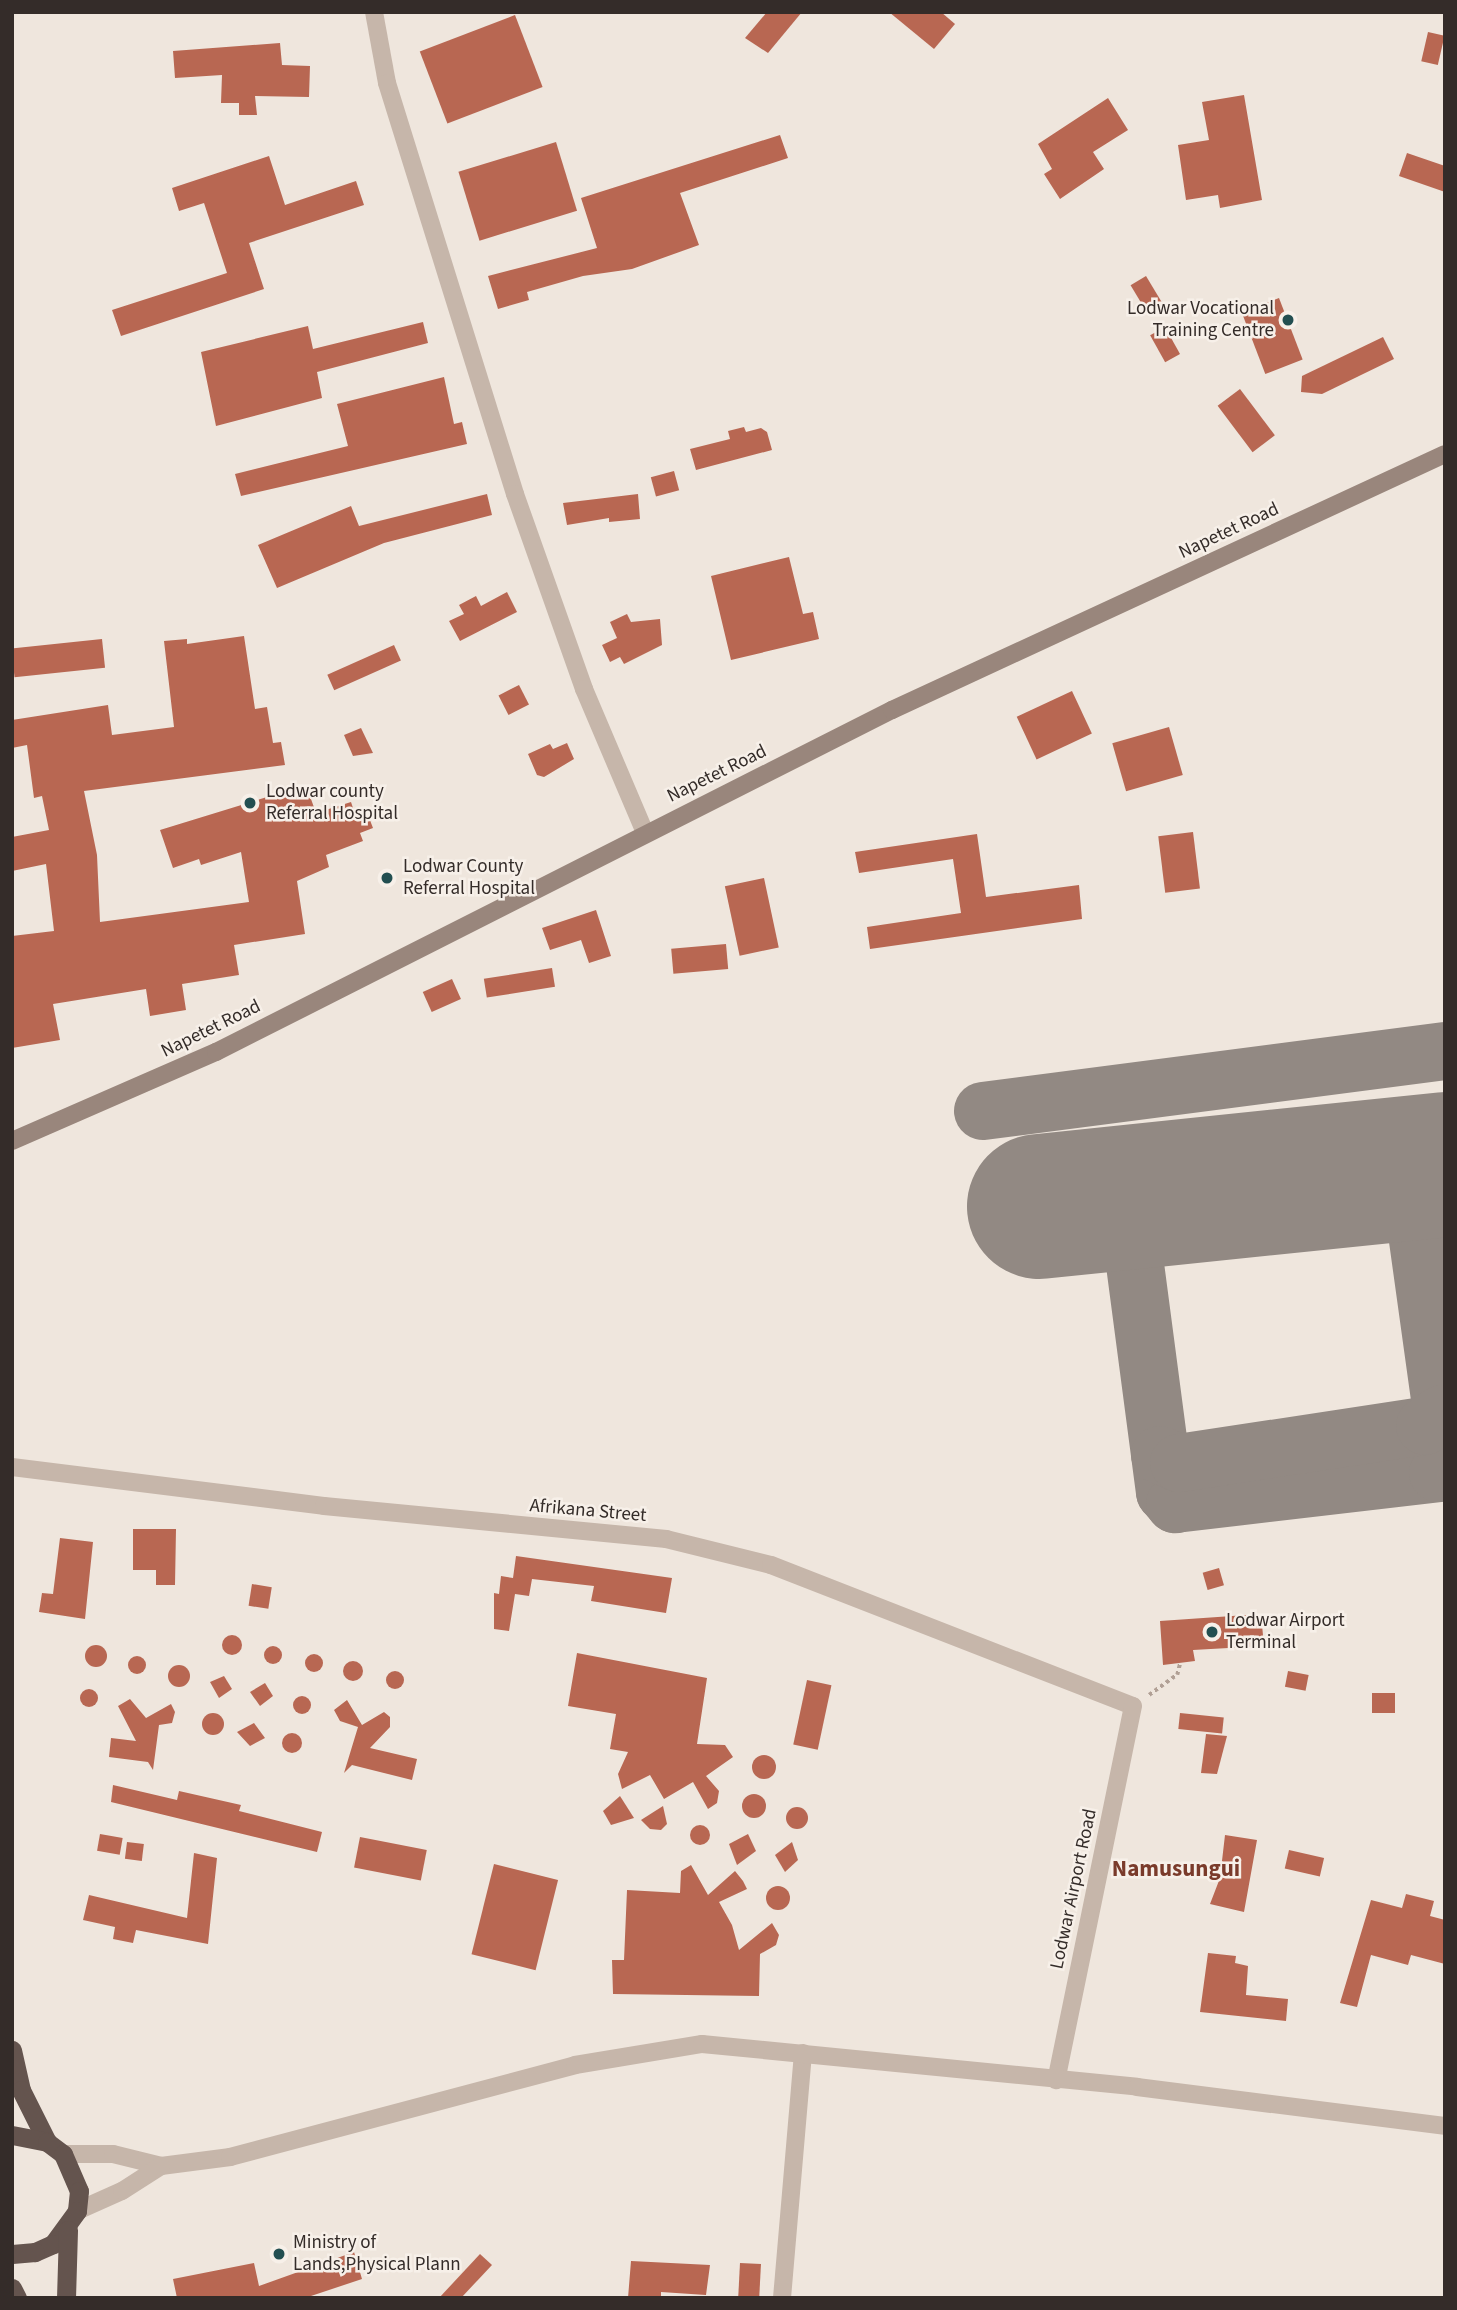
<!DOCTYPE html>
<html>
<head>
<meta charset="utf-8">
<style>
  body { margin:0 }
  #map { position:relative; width:1457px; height:2310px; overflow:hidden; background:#efe6dd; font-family:"Source Sans 3",sans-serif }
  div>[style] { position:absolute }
  .taxiway>* { height:58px; margin:-29px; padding:0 29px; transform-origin:29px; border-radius:29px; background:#928983 }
  .runway>* { height:145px; margin:-72.5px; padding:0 72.5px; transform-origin:72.5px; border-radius:72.5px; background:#928983 }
  .building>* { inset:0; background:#b86752; transform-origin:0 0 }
  .round { border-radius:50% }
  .path>* { height:3.5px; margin-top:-1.75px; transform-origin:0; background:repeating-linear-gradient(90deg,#b1a095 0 3.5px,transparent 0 7px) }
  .minor>* { height:18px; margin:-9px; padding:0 9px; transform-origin:9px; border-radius:9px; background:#c6b6aa }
  .tertiary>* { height:18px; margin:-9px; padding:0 9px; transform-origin:9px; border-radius:9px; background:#c6b6aa }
  .secondary>* { height:18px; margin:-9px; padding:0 9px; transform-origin:9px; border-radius:9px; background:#99867c }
  .trunk>* { height:19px; margin:-9.5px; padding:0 9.5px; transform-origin:9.5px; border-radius:9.5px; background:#64544e }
  .dots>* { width:19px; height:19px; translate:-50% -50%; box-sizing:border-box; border:4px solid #f7f0e9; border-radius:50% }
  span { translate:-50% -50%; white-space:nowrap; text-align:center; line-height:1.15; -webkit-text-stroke:5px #f7f0e9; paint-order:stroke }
  .poi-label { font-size:19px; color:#342c29 }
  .right { translate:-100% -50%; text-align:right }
  .left { translate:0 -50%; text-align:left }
  .street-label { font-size:19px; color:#342c29 }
  .quarter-label { font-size:23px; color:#7a3b2b; font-weight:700 }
  .frame { position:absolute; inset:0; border:14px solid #342c29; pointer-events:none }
</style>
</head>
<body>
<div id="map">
  <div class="taxiway">
    <div style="left:983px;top:1111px;width:466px;rotate:-7.4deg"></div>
    <div style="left:1408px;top:1168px;width:268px;rotate:82.1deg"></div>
    <div style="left:1126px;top:1196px;width:299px;rotate:82.5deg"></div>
    <div style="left:1165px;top:1492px;width:16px;rotate:50deg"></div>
    <div style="left:1175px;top:1504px;width:265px;rotate:-6.7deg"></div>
    <div style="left:1438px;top:1473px;width:11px;rotate:-52deg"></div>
    <div style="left:1160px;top:1455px;width:21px;rotate:23deg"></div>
    <div style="left:1179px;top:1463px;width:249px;rotate:-8.6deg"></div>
    <div style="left:1425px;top:1426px;width:21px;rotate:-35deg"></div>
  </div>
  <div class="runway">
    <div style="left:1039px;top:1206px;width:408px;rotate:-5.9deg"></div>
  </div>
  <div class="building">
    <div style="clip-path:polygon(767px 12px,802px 12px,768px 53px,745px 38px)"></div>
    <div style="clip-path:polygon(889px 12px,941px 12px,955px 24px,934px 49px)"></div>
    <div style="left:515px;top:15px;width:77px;height:102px;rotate:69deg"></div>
    <div style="left:1428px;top:32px;width:17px;height:30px;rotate:13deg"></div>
    <div style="clip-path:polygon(280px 43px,282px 65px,310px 66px,309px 97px,255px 96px,257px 115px,239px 115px,239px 103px,221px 103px,222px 75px,175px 78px,173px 51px)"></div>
    <div style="clip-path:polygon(1244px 95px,1262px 200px,1220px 208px,1218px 195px,1186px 200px,1178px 145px,1209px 140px,1202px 102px)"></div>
    <div style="clip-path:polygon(1108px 98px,1128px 130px,1093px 152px,1104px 169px,1060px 199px,1044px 174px,1052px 169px,1038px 144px)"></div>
    <div style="clip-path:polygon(780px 135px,788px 158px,680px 193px,699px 245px,632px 269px,583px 276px,527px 292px,529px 300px,498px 309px,488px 276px,597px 248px,581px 198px)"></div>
    <div style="left:556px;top:142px;width:72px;height:102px;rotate:73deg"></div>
    <div style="clip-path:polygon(1407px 153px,1445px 166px,1445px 192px,1399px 176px)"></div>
    <div style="clip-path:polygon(269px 156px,285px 205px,356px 181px,364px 205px,249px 243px,264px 289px,121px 336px,112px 310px,227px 273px,204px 203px,179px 211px,172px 188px)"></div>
    <div style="left:1146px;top:276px;width:31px;height:18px;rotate:59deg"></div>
    <div style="left:1279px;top:298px;width:66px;height:40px;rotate:69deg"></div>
    <div style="clip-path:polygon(423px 322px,428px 343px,317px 372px,322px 398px,216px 426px,201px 352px,308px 326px,313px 349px)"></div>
    <div style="left:1165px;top:327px;width:31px;height:17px;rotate:61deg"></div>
    <div style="clip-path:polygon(1383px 337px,1394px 359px,1322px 394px,1301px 392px,1302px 376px)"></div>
    <div style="clip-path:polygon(444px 377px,454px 424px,462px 422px,467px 444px,241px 496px,235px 474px,348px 446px,337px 404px)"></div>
    <div style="left:1240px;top:389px;width:58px;height:28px;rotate:53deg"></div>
    <div style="clip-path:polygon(744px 427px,746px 432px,761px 428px,767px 432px,772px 450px,696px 470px,690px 449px,730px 439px,728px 431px)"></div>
    <div style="left:674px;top:471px;width:20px;height:24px;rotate:75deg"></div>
    <div style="clip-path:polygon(487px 494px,492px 515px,384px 543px,277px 588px,258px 545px,351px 506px,359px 526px)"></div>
    <div style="clip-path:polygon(638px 494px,640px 519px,609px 522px,609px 518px,567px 525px,563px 503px)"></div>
    <div style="clip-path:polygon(789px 557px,803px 614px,813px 612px,819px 639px,731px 660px,711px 576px)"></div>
    <div style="clip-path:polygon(507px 592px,517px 612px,460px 641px,449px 621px,464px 614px,459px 605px,476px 596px,481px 606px)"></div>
    <div style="clip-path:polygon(627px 614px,631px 622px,660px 619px,662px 645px,624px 664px,620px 657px,610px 662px,602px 645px,617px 638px,610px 622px)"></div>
    <div style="clip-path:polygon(244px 636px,255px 709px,267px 707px,273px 743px,281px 742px,285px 765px,84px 791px,97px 855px,100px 922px,249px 902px,241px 852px,201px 865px,199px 859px,173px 868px,160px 830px,306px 785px,316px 813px,351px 802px,355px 814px,366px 810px,373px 828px,360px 833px,363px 841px,326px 855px,329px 867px,297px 881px,305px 934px,234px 945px,239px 975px,182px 984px,186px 1010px,150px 1016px,146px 989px,53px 1004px,60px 1040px,12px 1048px,12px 936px,54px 931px,46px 864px,12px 871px,12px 837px,49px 830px,42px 796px,34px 798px,27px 745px,12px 748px,12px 720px,108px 705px,112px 735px,174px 727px,164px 641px,187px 639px,187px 644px)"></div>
    <div style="left:102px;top:639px;width:29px;height:91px;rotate:84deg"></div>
    <div style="left:394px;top:645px;width:17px;height:73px;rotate:66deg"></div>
    <div style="left:519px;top:685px;width:22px;height:23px;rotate:63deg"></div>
    <div style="left:1072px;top:691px;width:47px;height:61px;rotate:65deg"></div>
    <div style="left:1169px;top:727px;width:50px;height:59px;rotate:74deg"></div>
    <div style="clip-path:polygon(361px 728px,373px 753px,353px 756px,344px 735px)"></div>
    <div style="clip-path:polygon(567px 743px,574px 759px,544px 777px,537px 775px,528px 754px,550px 744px,553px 749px)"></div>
    <div style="left:1193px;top:832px;width:57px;height:35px;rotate:83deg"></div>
    <div style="clip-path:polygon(977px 834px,986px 897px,1079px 885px,1082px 919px,870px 949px,867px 927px,961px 913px,953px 859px,859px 873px,855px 852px)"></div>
    <div style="left:764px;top:878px;width:71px;height:40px;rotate:78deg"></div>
    <div style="clip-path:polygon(596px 910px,611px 956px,589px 963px,581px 940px,550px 950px,542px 928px)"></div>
    <div style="left:726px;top:944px;width:25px;height:55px;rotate:85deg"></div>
    <div style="left:552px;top:968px;width:19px;height:69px;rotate:81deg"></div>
    <div style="left:452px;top:979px;width:22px;height:32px;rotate:66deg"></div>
    <div style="clip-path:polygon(133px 1529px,176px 1529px,175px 1585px,156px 1585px,156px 1570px,133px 1570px)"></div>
    <div style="clip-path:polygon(60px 1538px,93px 1542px,85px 1619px,39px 1612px,42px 1593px,53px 1594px)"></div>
    <div style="clip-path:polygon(516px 1556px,672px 1578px,666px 1613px,591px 1601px,594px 1586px,532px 1579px,529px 1596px,515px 1594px,509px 1631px,494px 1629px,494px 1593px,499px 1594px,501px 1576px,513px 1578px)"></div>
    <div style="left:1219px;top:1568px;width:18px;height:17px;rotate:74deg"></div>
    <div style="left:252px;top:1584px;width:20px;height:22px;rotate:9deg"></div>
    <div style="clip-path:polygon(1261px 1614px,1264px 1646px,1193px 1650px,1195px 1661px,1163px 1665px,1160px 1621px)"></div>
    <div class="round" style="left:222px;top:1635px;width:20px;height:20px"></div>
    <div class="round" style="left:85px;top:1645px;width:22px;height:22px"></div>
    <div class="round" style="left:264px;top:1646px;width:18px;height:18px"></div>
    <div style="clip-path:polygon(577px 1653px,707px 1678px,697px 1744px,725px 1745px,733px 1757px,706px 1776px,719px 1791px,717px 1803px,708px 1809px,693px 1782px,664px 1799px,650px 1775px,622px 1789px,618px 1774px,628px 1752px,610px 1749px,616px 1714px,568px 1706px)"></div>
    <div class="round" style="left:305px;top:1654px;width:18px;height:18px"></div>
    <div class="round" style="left:128px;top:1656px;width:18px;height:18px"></div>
    <div class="round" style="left:343px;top:1661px;width:20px;height:20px"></div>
    <div class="round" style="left:168px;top:1665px;width:22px;height:22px"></div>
    <div class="round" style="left:386px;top:1671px;width:18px;height:18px"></div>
    <div style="left:1288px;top:1671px;width:21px;height:16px;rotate:11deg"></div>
    <div style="clip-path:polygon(224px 1676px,232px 1689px,219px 1698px,210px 1682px)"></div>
    <div style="left:807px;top:1680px;width:25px;height:66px;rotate:12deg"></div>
    <div style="clip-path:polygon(265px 1683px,273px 1696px,260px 1706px,250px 1692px)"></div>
    <div class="round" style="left:80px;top:1689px;width:18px;height:18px"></div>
    <div style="left:1372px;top:1693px;width:23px;height:20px"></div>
    <div class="round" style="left:293px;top:1696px;width:18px;height:18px"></div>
    <div style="clip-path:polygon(130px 1699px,146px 1718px,171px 1704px,175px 1712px,172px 1723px,159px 1725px,153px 1770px,148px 1762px,109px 1757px,111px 1738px,136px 1741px,118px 1706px)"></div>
    <div style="clip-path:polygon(347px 1700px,362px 1725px,384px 1712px,390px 1717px,390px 1727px,370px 1748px,417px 1759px,412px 1780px,352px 1765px,344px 1773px,358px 1727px,340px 1721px,334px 1710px)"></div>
    <div class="round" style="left:202px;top:1713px;width:22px;height:22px"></div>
    <div style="left:1180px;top:1713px;width:44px;height:16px;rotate:6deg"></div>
    <div style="clip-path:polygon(254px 1723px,265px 1738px,250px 1746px,237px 1732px)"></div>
    <div class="round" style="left:282px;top:1733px;width:20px;height:20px"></div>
    <div style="clip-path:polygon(1206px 1734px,1227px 1736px,1217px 1774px,1201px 1773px)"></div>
    <div class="round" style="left:752px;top:1755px;width:24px;height:24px"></div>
    <div style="clip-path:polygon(113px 1785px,177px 1800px,179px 1791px,241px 1805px,239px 1811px,322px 1832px,317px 1852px,111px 1802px)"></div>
    <div class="round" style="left:742px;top:1794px;width:24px;height:24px"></div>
    <div style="clip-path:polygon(620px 1796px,634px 1818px,611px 1825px,603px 1811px)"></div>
    <div style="clip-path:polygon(663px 1806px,667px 1824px,661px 1830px,650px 1829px,641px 1820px)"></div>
    <div class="round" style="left:786px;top:1807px;width:22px;height:22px"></div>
    <div class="round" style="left:690px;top:1825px;width:20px;height:20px"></div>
    <div style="left:100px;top:1834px;width:23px;height:17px;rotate:10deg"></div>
    <div style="clip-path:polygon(748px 1834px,756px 1851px,737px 1865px,729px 1844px)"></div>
    <div style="clip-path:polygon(1225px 1835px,1257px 1840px,1244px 1912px,1210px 1904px,1220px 1878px)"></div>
    <div style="left:360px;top:1837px;width:68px;height:31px;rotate:11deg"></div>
    <div style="left:127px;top:1842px;width:17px;height:17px;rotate:7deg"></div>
    <div style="clip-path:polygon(792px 1842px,798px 1860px,785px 1872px,775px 1855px)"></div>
    <div style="left:1289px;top:1850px;width:36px;height:19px;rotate:13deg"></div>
    <div style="clip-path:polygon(194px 1853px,217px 1858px,208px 1944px,136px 1930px,133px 1943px,113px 1939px,115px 1927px,83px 1920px,89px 1895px,187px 1918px)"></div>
    <div style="left:494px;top:1864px;width:66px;height:93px;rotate:14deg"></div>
    <div style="clip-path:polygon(691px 1865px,708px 1895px,735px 1871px,743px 1881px,747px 1889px,719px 1902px,732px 1925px,739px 1950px,772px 1923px,779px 1935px,776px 1945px,760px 1954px,759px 1996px,613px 1994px,612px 1960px,624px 1960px,627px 1890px,680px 1893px,681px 1871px)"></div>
    <div class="round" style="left:766px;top:1886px;width:24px;height:24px"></div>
    <div style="clip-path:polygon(1406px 1894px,1434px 1901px,1430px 1916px,1445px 1920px,1445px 1964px,1411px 1955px,1408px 1965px,1371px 1955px,1357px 2007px,1340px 2003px,1371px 1900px,1402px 1908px)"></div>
    <div style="clip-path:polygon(1208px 1953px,1236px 1956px,1235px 1963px,1248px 1966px,1246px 1995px,1288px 1999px,1286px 2021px,1200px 2012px)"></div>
    <div style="clip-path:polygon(354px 2252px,362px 2279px,305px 2298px,177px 2298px,173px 2279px,254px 2263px,259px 2286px)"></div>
    <div style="clip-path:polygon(480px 2254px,492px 2265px,461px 2298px,439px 2298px)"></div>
    <div style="clip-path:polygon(631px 2261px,710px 2265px,706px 2295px,661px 2292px,661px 2298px,628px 2298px)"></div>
    <div style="left:740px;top:2263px;width:21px;height:35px;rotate:3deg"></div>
  </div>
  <div class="path">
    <div style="left:1149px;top:1695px;width:34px;rotate:-36deg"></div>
    <div style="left:1177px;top:1675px;width:12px;rotate:-76deg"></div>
  </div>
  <div class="minor">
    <div style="left:374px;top:12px;width:72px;rotate:79.6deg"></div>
    <div style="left:387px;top:83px;width:430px;rotate:72.7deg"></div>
    <div style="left:515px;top:494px;width:207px;rotate:70.5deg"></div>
    <div style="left:584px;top:689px;width:156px;rotate:67deg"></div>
    <div style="left:12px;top:1467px;width:314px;rotate:7.1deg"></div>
    <div style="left:324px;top:1506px;width:344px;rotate:5.5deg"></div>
    <div style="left:666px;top:1539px;width:108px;rotate:13.9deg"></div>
    <div style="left:771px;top:1565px;width:388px;rotate:21.3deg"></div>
    <div style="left:1133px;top:1706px;width:382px;rotate:101.6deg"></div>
    <div style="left:782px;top:2298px;width:246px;rotate:-85.1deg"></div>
  </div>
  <div class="tertiary">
    <div style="left:63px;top:2154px;width:50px"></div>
    <div style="left:113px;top:2154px;width:49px;rotate:14deg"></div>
    <div style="left:161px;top:2166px;width:70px;rotate:-7.4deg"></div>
    <div style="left:230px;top:2157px;width:357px;rotate:-14.9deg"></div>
    <div style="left:575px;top:2065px;width:129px;rotate:-9.4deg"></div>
    <div style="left:702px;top:2044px;width:437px;rotate:5.6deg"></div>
    <div style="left:1137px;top:2087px;width:310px;rotate:7.2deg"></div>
    <div style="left:77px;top:2211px;width:49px;rotate:-24deg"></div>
    <div style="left:122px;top:2191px;width:46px;rotate:-32.7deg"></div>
  </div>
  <div class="secondary">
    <div style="left:12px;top:1141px;width:223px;rotate:-23.6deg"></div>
    <div style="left:216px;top:1052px;width:758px;rotate:-26.84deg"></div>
    <div style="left:892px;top:710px;width:609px;rotate:-24.84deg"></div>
  </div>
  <div class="trunk">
    <div style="left:12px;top:2050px;width:41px;rotate:77.3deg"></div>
    <div style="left:21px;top:2090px;width:58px;rotate:63.4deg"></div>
    <div style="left:12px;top:2135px;width:36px;rotate:11deg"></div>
    <div style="left:47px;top:2142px;width:20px;rotate:37deg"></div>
    <div style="left:63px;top:2154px;width:40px;rotate:66.6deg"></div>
    <div style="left:79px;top:2191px;width:20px;rotate:96deg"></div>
    <div style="left:77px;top:2211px;width:41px;rotate:126deg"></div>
    <div style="left:53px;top:2244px;width:20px;rotate:156deg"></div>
    <div style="left:35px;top:2252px;width:23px;rotate:175deg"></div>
    <div style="left:12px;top:2288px;width:11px;rotate:63deg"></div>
    <div style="left:66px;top:2298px;width:68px;rotate:-88.3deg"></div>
  </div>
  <div class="dots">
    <div style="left:1288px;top:320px;background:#234f51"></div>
    <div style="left:250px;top:803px;background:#234f51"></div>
    <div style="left:387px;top:878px;background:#234f51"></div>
    <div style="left:1212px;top:1632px;background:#234f51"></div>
    <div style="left:279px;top:2254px;background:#234f51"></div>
  </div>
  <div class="poi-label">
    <span class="right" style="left:1274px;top:320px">Lodwar Vocational<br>Training Centre</span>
    <span class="left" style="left:266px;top:803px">Lodwar county<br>Referral Hospital</span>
    <span class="left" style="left:403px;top:878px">Lodwar County<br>Referral Hospital</span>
    <span class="left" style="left:1226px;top:1632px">Lodwar Airport<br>Terminal</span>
    <span class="left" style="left:293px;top:2254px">Ministry of<br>Lands,Physical Plann</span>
  </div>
  <div class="street-label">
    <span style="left:1229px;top:531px;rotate:-25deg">Napetet Road</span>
    <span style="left:717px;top:774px;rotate:-26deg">Napetet Road</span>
    <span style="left:211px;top:1029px;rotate:-26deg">Napetet Road</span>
    <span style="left:588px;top:1511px;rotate:5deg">Afrikana Street</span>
    <span style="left:1074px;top:1889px;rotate:-78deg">Lodwar Airport Road</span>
  </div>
  <div class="quarter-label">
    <span style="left:1176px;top:1869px">Namusungui</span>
  </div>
  <div class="frame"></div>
</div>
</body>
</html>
